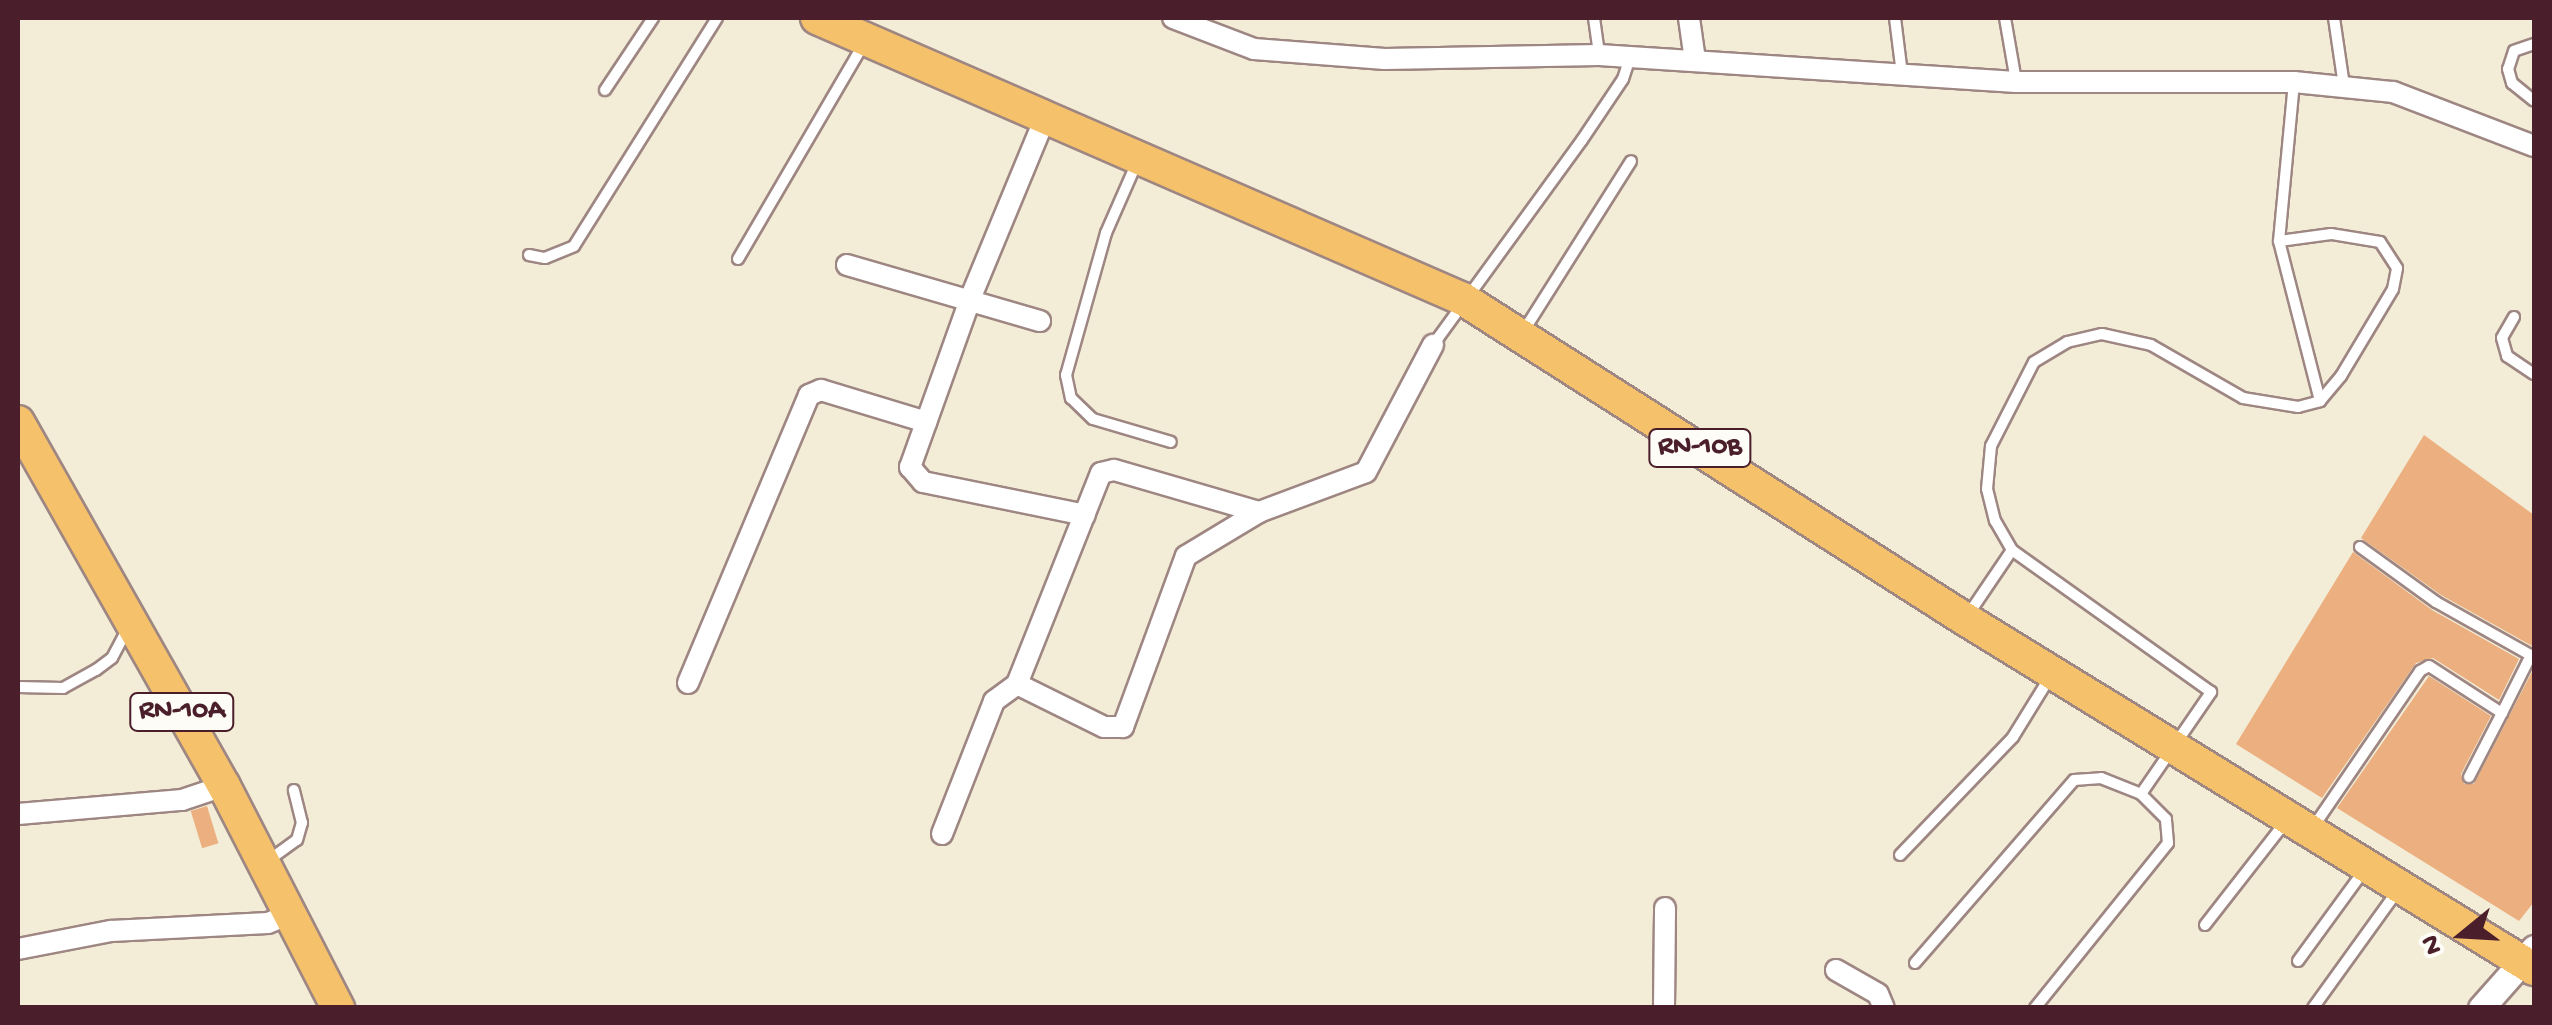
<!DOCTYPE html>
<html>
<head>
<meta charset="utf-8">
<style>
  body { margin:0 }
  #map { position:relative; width:2552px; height:1025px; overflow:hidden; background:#f3edd8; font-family:"Gochi Hand",sans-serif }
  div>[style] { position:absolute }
  .building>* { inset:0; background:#ecaf7f; transform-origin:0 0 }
  .roads { filter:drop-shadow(2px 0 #9e8682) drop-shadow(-2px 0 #9e8682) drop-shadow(0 2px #9e8682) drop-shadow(0 -2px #9e8682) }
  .service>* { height:10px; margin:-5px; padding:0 5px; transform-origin:5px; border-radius:5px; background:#fff }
  .minor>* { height:20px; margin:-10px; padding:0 10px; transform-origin:10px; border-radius:10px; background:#fff }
  .tertiary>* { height:25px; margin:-12.5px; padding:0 12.5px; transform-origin:12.5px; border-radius:12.5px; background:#fff }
  .primary>* { height:32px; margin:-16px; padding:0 16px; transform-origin:16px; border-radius:16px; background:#f5c16b }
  span { translate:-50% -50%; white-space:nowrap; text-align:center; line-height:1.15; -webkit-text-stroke:8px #fdfcf7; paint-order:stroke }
  .shield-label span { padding:2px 8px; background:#fdfcf7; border:2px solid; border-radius:8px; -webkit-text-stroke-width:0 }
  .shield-label { font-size:28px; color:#4a1f2b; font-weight:700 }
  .frame { position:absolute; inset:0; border:20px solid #4a1f2b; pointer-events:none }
  .north { position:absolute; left:2412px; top:885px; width:100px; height:100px; -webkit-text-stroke:8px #fdfcf7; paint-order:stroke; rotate:252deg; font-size:28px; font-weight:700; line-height:40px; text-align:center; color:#4a1f2b }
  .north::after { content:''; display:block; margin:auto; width:35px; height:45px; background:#4a1f2b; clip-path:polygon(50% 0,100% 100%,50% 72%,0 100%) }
</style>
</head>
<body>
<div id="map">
  <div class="building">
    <div style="clip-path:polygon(2424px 435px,2534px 515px,2534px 647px,2441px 595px,2361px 538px)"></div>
    <div style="clip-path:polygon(2353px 552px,2432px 610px,2519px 659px,2499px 700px,2433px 658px,2416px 663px,2322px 798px,2236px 744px)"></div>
    <div style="clip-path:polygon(2534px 668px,2534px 902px,2519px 921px,2337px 808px,2429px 676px,2491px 716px,2461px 774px,2464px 784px,2474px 784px)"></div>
    <div style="left:207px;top:806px;width:39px;height:17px;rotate:73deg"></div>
  </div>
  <div class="roads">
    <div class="service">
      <div style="left:1594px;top:18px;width:37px;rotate:82deg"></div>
      <div style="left:1895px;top:18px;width:56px;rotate:82.9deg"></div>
      <div style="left:2005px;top:18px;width:64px;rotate:80.1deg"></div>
      <div style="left:2334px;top:18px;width:69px;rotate:81.6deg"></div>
      <div style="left:2534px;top:44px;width:21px;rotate:161deg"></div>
      <div style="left:2514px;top:51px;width:19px;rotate:108deg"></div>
      <div style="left:2508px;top:69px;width:15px;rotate:74deg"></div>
      <div style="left:2512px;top:83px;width:28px;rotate:39deg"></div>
      <div style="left:605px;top:90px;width:87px;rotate:-56.3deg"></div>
      <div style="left:1138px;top:160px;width:80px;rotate:113.7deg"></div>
      <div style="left:1106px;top:233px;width:148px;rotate:105.7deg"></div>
      <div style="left:1066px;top:375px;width:24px;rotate:78deg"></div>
      <div style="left:1071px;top:398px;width:30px;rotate:44deg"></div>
      <div style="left:1093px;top:419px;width:81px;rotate:16.4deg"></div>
      <div style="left:2279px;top:241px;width:165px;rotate:75.6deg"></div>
      <div style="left:529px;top:255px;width:16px;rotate:11deg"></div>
      <div style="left:545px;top:258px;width:31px;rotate:-22deg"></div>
      <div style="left:574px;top:246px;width:269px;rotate:-57.9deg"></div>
      <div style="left:738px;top:259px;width:248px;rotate:-59.7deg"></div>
      <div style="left:2514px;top:317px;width:24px;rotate:120deg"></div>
      <div style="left:2502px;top:338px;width:19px;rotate:74deg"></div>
      <div style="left:2507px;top:356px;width:32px;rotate:34deg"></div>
      <div style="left:1523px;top:332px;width:202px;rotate:-57.7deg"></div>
      <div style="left:1433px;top:345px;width:253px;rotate:-54deg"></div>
      <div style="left:1582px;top:140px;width:73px;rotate:-56.1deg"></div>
      <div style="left:1623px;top:79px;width:23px;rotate:-72deg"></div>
      <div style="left:2360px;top:547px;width:94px;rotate:35.9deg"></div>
      <div style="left:2436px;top:602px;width:112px;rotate:29.3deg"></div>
      <div style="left:1968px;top:615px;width:78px;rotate:-55.9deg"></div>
      <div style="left:18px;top:687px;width:45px;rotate:1.3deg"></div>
      <div style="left:63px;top:688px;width:38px;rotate:-29deg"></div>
      <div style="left:96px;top:670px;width:20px;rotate:-37deg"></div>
      <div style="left:112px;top:658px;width:34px;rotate:-62deg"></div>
      <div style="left:2469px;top:777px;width:72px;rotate:-62.7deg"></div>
      <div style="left:2314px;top:826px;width:188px;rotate:-55.6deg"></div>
      <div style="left:2420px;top:671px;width:10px;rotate:-29deg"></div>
      <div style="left:2429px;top:666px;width:87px;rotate:32.8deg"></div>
      <div style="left:2502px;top:713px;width:65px;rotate:-63.4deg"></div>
      <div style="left:1900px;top:855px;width:163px;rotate:-46.2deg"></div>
      <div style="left:2013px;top:737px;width:70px;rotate:-58.3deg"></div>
      <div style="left:269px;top:860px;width:34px;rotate:-36deg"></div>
      <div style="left:297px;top:840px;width:18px;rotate:-74deg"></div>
      <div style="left:302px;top:823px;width:34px;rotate:-104deg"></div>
      <div style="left:2205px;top:925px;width:128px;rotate:-52deg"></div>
      <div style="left:2298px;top:961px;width:110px;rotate:-53.9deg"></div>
      <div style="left:1915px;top:963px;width:242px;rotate:-49deg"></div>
      <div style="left:2074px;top:780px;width:27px;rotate:-4deg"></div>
      <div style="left:2101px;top:778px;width:43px;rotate:21.8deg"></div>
      <div style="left:2141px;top:794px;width:124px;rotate:-55.5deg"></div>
      <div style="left:2211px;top:692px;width:244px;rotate:-144.5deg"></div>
      <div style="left:2012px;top:550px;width:34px;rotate:-120deg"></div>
      <div style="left:1995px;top:521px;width:33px;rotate:-104deg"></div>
      <div style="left:1987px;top:489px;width:43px;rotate:-84.7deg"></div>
      <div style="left:1991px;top:446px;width:94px;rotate:-62.9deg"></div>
      <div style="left:2034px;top:362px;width:39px;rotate:-31deg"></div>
      <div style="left:2067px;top:342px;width:36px;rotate:-13deg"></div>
      <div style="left:2102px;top:334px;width:50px;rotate:12.7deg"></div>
      <div style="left:2151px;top:345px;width:106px;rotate:29.9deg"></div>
      <div style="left:2243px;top:398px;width:56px;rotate:9.3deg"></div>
      <div style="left:2298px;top:407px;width:23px;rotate:-15deg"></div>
      <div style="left:2320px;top:401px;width:33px;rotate:-50deg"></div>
      <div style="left:2341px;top:376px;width:101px;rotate:-59.1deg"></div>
      <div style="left:2393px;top:289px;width:21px;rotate:-79deg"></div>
      <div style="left:2397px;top:268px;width:31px;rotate:-123deg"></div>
      <div style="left:2380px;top:242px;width:50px;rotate:-170.7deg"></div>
      <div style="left:2331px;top:234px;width:52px;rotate:172.3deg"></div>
      <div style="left:2279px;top:241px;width:160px;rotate:-84.6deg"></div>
      <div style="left:2035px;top:1008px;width:212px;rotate:-51.1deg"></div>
      <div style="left:2168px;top:843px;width:24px;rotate:-95deg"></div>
      <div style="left:2166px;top:819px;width:35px;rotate:-135deg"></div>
      <div style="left:2313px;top:1008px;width:145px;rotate:-54.2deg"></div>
    </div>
    <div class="minor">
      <div style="left:1173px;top:18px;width:87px;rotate:20.9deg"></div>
      <div style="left:1254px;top:49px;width:131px;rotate:4.4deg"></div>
      <div style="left:1385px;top:59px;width:214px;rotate:-1.1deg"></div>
      <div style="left:1599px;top:55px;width:418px;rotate:3.7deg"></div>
      <div style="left:2016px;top:82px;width:278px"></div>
      <div style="left:2294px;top:82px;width:100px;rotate:5.8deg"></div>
      <div style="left:2393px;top:92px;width:151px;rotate:21deg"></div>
      <div style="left:1689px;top:18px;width:42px;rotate:81.9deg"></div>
      <div style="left:1045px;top:118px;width:194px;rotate:112.5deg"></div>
      <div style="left:971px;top:297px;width:181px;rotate:109.7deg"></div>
      <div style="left:910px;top:467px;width:20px;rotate:49deg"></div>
      <div style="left:923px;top:482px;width:165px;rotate:11.5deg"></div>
      <div style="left:847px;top:265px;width:201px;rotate:16.2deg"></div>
      <div style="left:688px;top:683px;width:312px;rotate:-67.2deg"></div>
      <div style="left:809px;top:395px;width:13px;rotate:-23deg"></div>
      <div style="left:821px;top:390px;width:110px;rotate:16.9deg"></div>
      <div style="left:1017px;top:684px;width:97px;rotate:26.3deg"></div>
      <div style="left:1104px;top:727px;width:19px"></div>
      <div style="left:1123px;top:727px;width:182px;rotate:-69.8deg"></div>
      <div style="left:1186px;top:556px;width:85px;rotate:-31.1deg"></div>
      <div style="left:1259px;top:512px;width:114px;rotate:-20.5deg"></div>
      <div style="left:1366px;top:472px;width:144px;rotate:-62.2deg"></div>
      <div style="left:18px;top:814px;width:165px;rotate:-4.9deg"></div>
      <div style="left:182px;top:800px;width:44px;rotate:-18.4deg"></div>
      <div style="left:942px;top:834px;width:143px;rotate:-68.6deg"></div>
      <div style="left:994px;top:701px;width:29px;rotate:-36deg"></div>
      <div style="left:1017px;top:684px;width:227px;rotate:-68.3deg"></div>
      <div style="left:1101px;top:473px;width:13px;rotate:-13deg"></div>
      <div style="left:1114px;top:470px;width:151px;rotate:16.2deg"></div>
      <div style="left:18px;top:949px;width:95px;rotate:-11deg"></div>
      <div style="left:111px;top:931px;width:157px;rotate:-2.9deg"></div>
      <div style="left:268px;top:923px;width:24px;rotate:-22deg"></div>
      <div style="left:1836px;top:970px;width:48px;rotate:29.7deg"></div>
      <div style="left:1878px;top:994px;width:15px;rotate:67deg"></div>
      <div style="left:1664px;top:1008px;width:100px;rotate:-89.4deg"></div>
    </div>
    <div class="tertiary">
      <div style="left:2481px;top:1008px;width:80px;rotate:-48.5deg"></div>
    </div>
    <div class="primary">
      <div style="left:817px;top:18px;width:704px;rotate:23.51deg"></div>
      <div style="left:1463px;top:299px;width:595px;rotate:32.52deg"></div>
      <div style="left:1965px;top:619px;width:668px;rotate:31.6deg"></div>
      <div style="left:18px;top:422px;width:418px;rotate:60.5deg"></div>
      <div style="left:224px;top:786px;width:250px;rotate:62.8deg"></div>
    </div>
  </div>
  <div class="shield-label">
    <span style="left:1700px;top:448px">RN-10B</span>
    <span style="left:182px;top:712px">RN-10A</span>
  </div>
  <div class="frame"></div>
  <div class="north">N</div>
</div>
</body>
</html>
